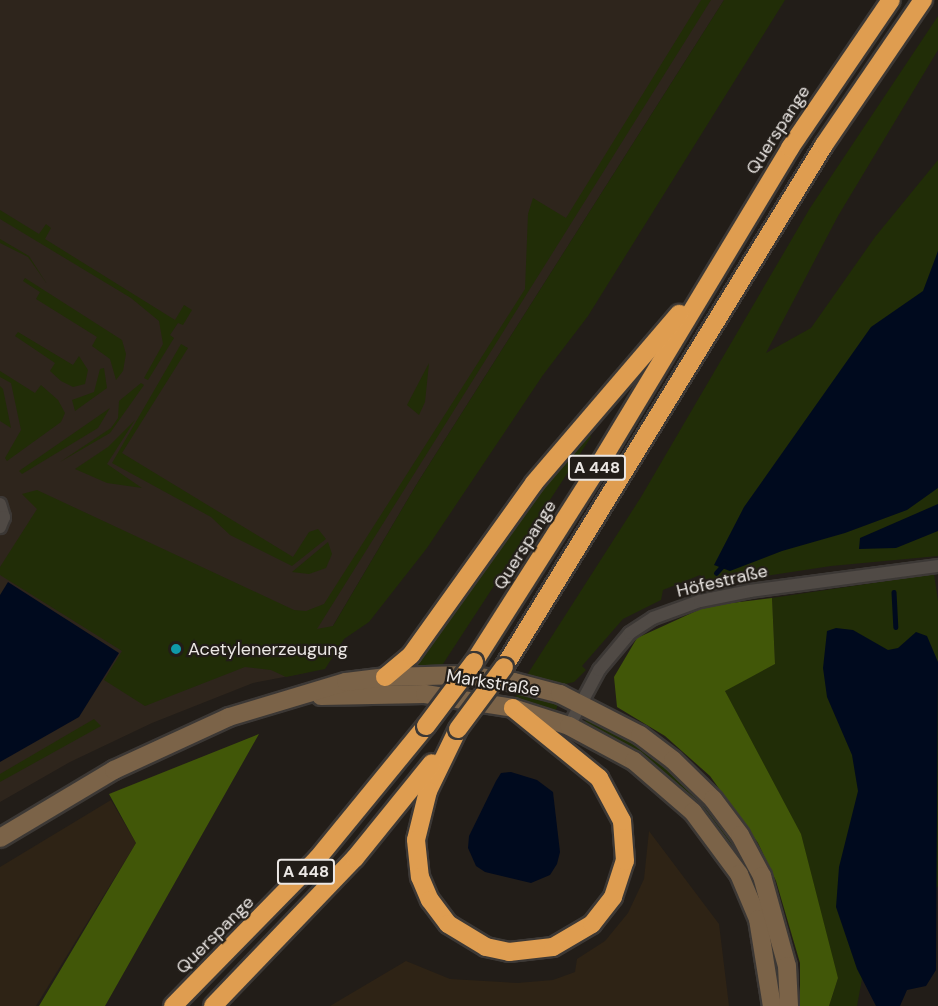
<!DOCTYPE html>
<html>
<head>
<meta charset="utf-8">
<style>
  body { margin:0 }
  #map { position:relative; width:938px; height:1006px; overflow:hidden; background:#221d18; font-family:"DM Sans",sans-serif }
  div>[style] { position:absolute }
  .commercial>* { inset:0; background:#2e2315 }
  .built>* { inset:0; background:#2e251c }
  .green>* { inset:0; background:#212d07 }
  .forest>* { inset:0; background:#415708 }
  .water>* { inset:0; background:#000a1e }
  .stream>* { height:4.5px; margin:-2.25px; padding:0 2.25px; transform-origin:2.25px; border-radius:2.25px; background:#000a1e }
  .roads { filter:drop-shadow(2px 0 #3c3835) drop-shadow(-2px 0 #3c3835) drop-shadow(0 2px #3c3835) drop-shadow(0 -2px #3c3835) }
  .street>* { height:12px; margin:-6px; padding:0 6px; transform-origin:6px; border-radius:6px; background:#504a45 }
  .secondary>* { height:18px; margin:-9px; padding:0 9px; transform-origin:9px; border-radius:9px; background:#7b6348 }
  .highway>* { height:18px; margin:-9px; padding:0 9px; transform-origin:9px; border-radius:9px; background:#df9d50 }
  .bridges { filter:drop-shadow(2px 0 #3c3835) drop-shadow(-2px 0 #3c3835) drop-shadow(0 2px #3c3835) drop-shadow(0 -2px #3c3835) }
  .highway-bridge>* { height:18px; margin:-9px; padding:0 9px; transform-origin:9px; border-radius:9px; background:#df9d50 }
  .dots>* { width:16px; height:16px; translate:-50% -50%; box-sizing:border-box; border:3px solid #221d18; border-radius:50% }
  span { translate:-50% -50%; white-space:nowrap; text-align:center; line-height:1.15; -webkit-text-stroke:4.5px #221d18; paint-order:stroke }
  .shield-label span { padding:2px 4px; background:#221d18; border:2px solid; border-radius:4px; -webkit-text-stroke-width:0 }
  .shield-label { font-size:16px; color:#ebe7e4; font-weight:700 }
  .street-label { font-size:18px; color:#ebe7e4 }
  .poi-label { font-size:18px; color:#ebe7e4 }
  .left { translate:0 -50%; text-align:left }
</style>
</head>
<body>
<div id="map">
  <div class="commercial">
    <div style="clip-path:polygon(111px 800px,136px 843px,36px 1006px,0 1006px,0 867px)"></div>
    <div style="clip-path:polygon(649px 831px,719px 924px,729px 1006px,330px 1006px,406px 961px,450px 979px,517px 983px,553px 980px,575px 972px,577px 959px,605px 941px,628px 913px,644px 879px)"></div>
  </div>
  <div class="built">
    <div style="clip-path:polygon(0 0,724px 0,418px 482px,305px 673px,253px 683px,152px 723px,70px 762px,0 802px)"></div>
  </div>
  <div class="green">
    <div style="clip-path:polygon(701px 0,711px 0,317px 629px,333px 626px,418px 482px,724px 0,785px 0,588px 316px,543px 375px,427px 548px,369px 622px,344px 639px,325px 669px,286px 677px,271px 670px,245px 667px,145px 706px,104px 680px,122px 651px,0 575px,0 567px,37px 509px,22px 494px,37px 490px,294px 610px,306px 611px,324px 604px,525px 289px,528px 214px,533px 198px,566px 218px)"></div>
    <div style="clip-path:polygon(938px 16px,938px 50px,838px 216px,766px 353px,811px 328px,875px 237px,938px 160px,938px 556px,831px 566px,713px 584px,700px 575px,663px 590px,661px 600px,623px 619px,582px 666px,586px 670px,574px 682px,561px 685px,527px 675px,641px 497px,810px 208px)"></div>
    <div style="clip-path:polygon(0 210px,39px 234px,46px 224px,51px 228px,45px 239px,175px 320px,184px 305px,192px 310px,183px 325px,178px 323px,170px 335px,174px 338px,148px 380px,144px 378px,163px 344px,159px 321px,131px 298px,0 219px)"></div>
    <div style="clip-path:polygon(0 239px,29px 256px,47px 284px,28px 257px,0 243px)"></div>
    <div style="clip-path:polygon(25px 278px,122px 340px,126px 354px,123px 371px,116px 380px,110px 359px,92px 346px,97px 337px,36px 299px,40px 292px,23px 281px)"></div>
    <div style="clip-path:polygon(18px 332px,73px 365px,79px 356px,88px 370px,85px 384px,73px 387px,61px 381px,50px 371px,55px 363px,15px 336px)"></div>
    <div style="clip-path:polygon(181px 344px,188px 348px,122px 453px,293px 557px,309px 532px,318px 529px,326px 539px,292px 566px,230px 535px,211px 517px,112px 463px)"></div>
    <div style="clip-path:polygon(429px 363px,425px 402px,419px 415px,407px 405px)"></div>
    <div style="clip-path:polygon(104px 368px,107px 388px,75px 411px,72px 400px,94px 392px,100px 369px)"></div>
    <div style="clip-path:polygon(0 371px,35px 393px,41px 385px,58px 400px,65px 413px,61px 422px,7px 461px,5px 458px,21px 430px,11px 383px,0 377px)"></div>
    <div style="clip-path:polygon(141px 383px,144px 385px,110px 433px,60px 462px,111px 428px,118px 418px,119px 401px)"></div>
    <div style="clip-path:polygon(0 386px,3px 389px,11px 428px,0 421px)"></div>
    <div style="clip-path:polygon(110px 408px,98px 428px,22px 474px,19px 471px)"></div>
    <div style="clip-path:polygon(135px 420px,107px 464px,142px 488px,107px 483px,75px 469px,108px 447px)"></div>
    <div style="clip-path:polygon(589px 433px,591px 437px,441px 667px,413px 666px,519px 517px)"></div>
    <div style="clip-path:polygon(328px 542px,332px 554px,326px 568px,309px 574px,292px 572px)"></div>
    <div style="clip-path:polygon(934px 574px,938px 601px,938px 886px,862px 979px,857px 1006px,829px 1006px,838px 978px,725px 690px,775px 664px,772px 598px)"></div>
    <div style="clip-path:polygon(522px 688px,560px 699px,556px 710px,515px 697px)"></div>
    <div style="clip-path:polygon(586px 716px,653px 752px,715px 812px,748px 861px,770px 915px,783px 985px,778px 1006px,772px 948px,758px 905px,733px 856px,585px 725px)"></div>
    <div style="clip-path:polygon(94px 719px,101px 726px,0 782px,0 774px)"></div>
  </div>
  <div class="forest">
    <div style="clip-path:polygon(772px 598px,775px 664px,725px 691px,801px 834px,838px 978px,829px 1006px,800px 1006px,800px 963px,776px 881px,758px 843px,710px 776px,665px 736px,617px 707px,614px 677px,637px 638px,707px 606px)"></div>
    <div style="clip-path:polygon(259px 734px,105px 1006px,39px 1006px,136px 843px,109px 794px)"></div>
  </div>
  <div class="water">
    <div style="clip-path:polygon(938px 251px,938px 488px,907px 510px,845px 533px,782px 551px,730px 571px,714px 565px,744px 507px,871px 327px,923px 291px)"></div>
    <div style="clip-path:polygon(938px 504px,938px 531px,896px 548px,859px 549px,860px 538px)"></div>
    <div style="clip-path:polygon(8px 582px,119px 653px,79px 717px,0 762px,0 595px)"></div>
    <div style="clip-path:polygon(836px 628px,853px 630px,888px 650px,898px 648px,916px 632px,927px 636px,938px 662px,936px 970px,926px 986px,907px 990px,900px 1006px,876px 1006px,857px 969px,836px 907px,839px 867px,858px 791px,852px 755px,827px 697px,823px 668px,827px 631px)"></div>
    <div style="clip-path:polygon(511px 772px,537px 780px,553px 792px,560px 852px,557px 864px,550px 875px,531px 883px,485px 872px,476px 866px,468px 848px,469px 836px,496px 781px,501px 773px)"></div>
  </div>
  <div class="stream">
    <div style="left:716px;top:573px;width:12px;rotate:-48deg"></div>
    <div style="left:894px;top:592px;width:35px;rotate:87deg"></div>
  </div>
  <div class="roads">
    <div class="street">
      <div style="left:0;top:504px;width:14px;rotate:73deg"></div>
      <div style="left:4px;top:517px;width:11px;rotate:112deg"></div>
      <div style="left:569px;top:726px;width:64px;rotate:-61.8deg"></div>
      <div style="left:599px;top:670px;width:48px;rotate:-50deg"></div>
      <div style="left:630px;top:633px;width:27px;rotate:-33deg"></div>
      <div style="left:653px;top:618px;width:50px;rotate:-19.9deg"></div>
      <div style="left:700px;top:601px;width:51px;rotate:-11.3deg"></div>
      <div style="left:750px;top:591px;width:190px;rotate:-7.6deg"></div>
    </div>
    <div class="secondary">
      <div style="left:321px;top:696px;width:104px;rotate:-1.1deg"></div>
      <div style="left:425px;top:694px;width:89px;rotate:9deg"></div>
      <div style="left:513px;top:708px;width:59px;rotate:17.8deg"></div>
      <div style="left:569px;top:726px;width:74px;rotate:28.3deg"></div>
      <div style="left:634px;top:761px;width:78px;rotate:40.8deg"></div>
      <div style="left:693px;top:812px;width:77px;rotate:53.4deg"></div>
      <div style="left:739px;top:874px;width:49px;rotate:67.1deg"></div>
      <div style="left:758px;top:919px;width:88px;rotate:80.9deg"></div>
      <div style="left:0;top:838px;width:133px;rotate:-30.8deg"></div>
      <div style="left:114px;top:770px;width:127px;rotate:-24.7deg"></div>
      <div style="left:229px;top:717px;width:122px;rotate:-16.7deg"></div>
      <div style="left:346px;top:682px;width:39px;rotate:-7deg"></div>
      <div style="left:385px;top:677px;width:80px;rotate:-1.4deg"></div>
      <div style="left:465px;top:675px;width:49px;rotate:8.1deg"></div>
      <div style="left:514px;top:682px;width:48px;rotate:14.6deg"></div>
      <div style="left:560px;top:694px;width:90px;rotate:27.1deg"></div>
      <div style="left:640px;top:735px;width:41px;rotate:37.1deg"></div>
      <div style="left:673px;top:760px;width:56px;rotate:44.3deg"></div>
      <div style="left:713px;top:799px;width:45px;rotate:53.1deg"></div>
      <div style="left:740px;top:835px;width:47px;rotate:61.8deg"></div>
      <div style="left:762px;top:876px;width:93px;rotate:74.5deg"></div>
      <div style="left:787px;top:966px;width:40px;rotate:87.1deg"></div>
    </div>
    <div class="highway">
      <div style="left:474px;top:662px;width:222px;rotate:-57.5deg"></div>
      <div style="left:593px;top:475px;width:382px;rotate:-58.9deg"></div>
      <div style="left:790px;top:148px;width:179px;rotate:-55.7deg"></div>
      <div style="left:504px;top:667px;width:612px;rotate:-58.49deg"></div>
      <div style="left:824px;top:145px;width:176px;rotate:-55.7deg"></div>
      <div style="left:385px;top:677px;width:34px;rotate:-40deg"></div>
      <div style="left:411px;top:655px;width:211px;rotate:-54.4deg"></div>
      <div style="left:534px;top:483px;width:223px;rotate:-49.4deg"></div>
      <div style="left:458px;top:729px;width:69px;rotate:115.8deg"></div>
      <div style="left:428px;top:791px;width:50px;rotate:103.8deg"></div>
      <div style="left:416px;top:840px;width:37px;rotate:84deg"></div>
      <div style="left:420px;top:877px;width:25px;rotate:67deg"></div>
      <div style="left:430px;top:900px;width:30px;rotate:53deg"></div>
      <div style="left:448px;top:924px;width:44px;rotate:31.2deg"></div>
      <div style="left:486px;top:947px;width:24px;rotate:12deg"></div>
      <div style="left:509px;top:952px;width:44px;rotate:-6.5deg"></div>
      <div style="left:553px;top:947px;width:45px;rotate:-30.5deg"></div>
      <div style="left:592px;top:924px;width:34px;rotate:-52deg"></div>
      <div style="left:613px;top:897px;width:38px;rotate:-72deg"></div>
      <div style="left:625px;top:861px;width:40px;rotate:-94.3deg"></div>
      <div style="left:622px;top:821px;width:49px;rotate:-118.1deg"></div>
      <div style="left:599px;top:778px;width:111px;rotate:-140.9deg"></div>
      <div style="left:173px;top:1006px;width:206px;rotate:-45.6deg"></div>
      <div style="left:317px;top:859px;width:172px;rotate:-50.7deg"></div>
      <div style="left:213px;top:1006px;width:205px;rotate:-46.2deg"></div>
      <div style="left:355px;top:858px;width:122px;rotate:-51deg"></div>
    </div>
  </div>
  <div class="bridges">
    <div class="highway-bridge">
      <div style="left:426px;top:726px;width:80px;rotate:-53.1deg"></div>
      <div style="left:458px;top:729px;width:77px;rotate:-53.4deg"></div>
    </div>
  </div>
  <div class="dots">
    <div style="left:176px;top:649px;background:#0f9aa8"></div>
  </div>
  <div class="shield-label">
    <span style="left:597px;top:468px">A 448</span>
    <span style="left:306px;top:872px">A 448</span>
  </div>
  <div class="street-label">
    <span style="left:778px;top:130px;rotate:-57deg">Querspange</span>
    <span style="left:525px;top:545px;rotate:-58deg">Querspange</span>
    <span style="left:722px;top:581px;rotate:-13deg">Höfestraße</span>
    <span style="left:493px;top:683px;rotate:9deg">Markstraße</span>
    <span style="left:215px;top:935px;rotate:-45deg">Querspange</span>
  </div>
  <div class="poi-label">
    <span class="left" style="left:188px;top:649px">Acetylenerzeugung</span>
  </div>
</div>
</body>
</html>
